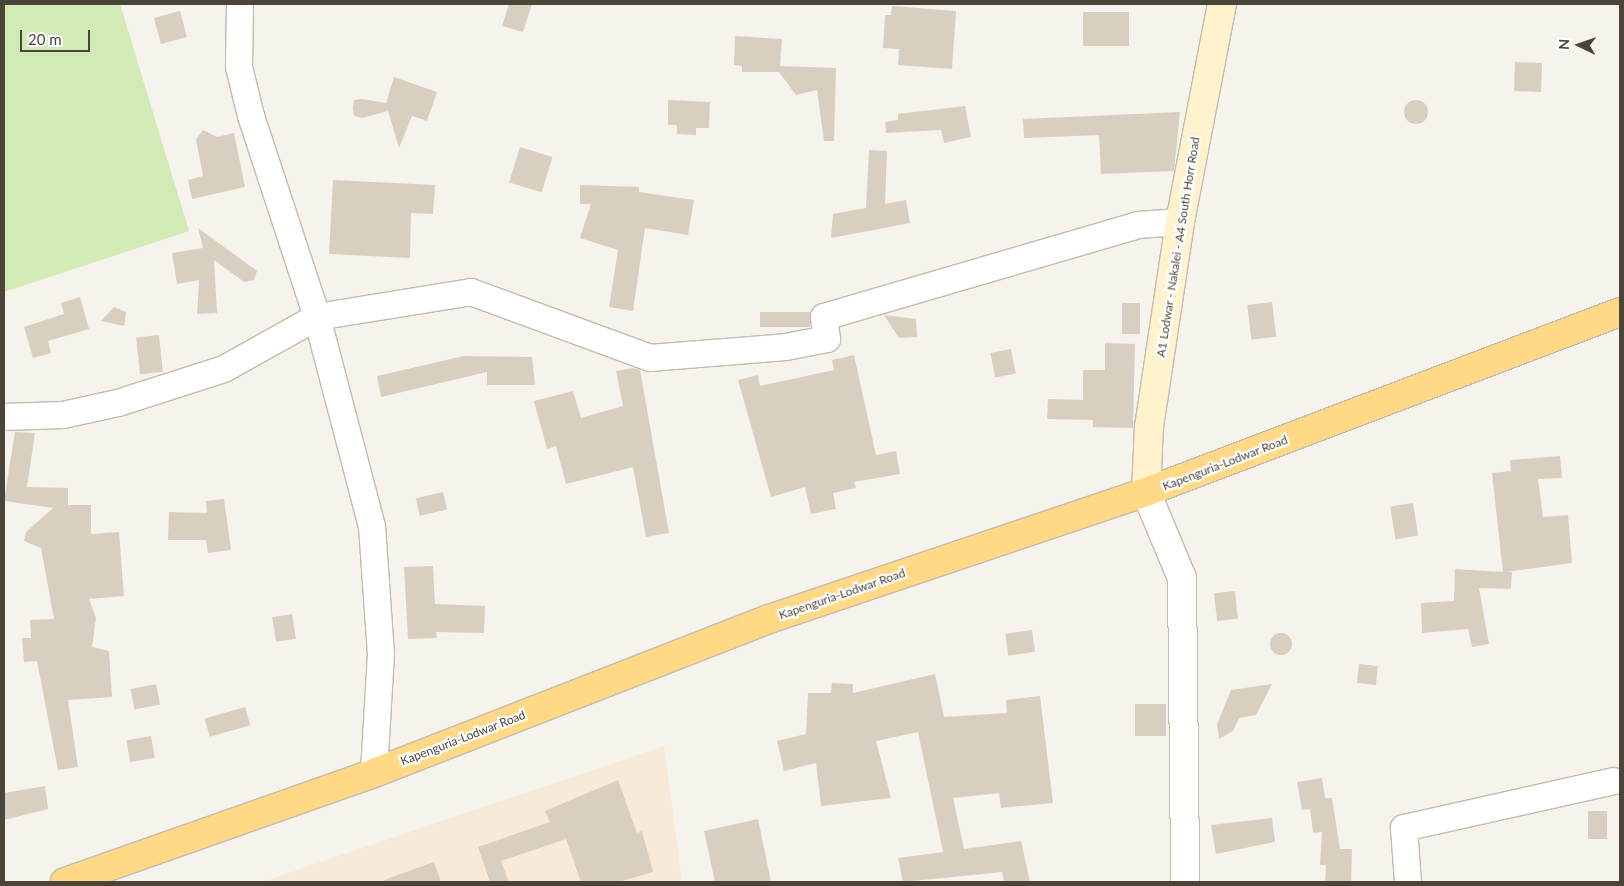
<!DOCTYPE html>
<html>
<head>
<meta charset="utf-8">
<style>
  body { margin:0 }
  #map { position:relative; width:1624px; height:886px; overflow:hidden; background:#f6f3ec; font-family:Lato,sans-serif }
  div>[style] { position:absolute }
  .commercial>* { inset:0; background:#f7ead8 }
  .green>* { inset:0; background:#d2eab5 }
  .building>* { inset:0; background:#d8cfc1; transform-origin:0 0 }
  .round { border-radius:50% }
  .roads { filter:drop-shadow(1px 0 #c2bbae) drop-shadow(-1px 0 #c2bbae) drop-shadow(0 1px #c2bbae) drop-shadow(0 -1px #c2bbae) }
  .minor>* { height:26px; margin:-13px; padding:0 13px; transform-origin:13px; border-radius:13px; background:#fff }
  .tertiary>* { height:28px; margin:-14px; padding:0 14px; transform-origin:14px; border-radius:14px; background:#fff }
  .secondary>* { height:28px; margin:-14px; padding:0 14px; transform-origin:14px; border-radius:14px; background:#fff3cd }
  .trunk>* { height:28px; margin:-14px; padding:0 14px; transform-origin:14px; border-radius:14px; background:#ffd985 }
  span { translate:-50% -50%; white-space:nowrap; text-align:center; line-height:1.15; -webkit-text-stroke:4.5px #fff; paint-order:stroke }
  .street-label { font-size:12px; color:#4b4439 }
  .frame { position:absolute; inset:0; border:5px solid #4b4439; pointer-events:none }
  .north { position:absolute; left:1554px; top:20px; width:50px; height:50px; -webkit-text-stroke:4px #fff; paint-order:stroke; rotate:273deg; font-size:14px; font-weight:700; line-height:20px; text-align:center; color:#4b4439 }
  .north::after { content:''; display:block; margin:auto; width:18px; height:22px; background:#4b4439; clip-path:polygon(50% 0,100% 100%,50% 72%,0 100%) }
  .scale { position:absolute; left:20px; top:30px; width:70px; height:22px; box-sizing:border-box; border:2px solid #4b4439; border-top:0; padding-left:6px; font-size:15px; line-height:18px; white-space:nowrap; color:#4b4439; -webkit-text-stroke:4px #fff; paint-order:stroke }
</style>
</head>
<body>
<div id="map">
  <div class="commercial">
    <div style="clip-path:polygon(664px 746px,682px 882px,262px 882px)"></div>
  </div>
  <div class="green">
    <div style="clip-path:polygon(4px 4px,120px 4px,189px 231px,4px 292px)"></div>
  </div>
  <div class="building">
    <div style="clip-path:polygon(509px 4px,532px 4px,523px 32px,502px 26px)"></div>
    <div style="clip-path:polygon(892px 6px,956px 11px,952px 69px,898px 65px,899px 49px,883px 48px,885px 15px,891px 15px)"></div>
    <div style="left:180px;top:11px;width:27px;height:27px;rotate:75deg"></div>
    <div style="left:1129px;top:12px;width:34px;height:46px;rotate:90deg"></div>
    <div style="clip-path:polygon(735px 36px,782px 39px,780px 66px,836px 68px,834px 141px,824px 141px,817px 90px,796px 95px,779px 72px,742px 72px,742px 66px,734px 65px)"></div>
    <div style="left:1515px;top:62px;width:27px;height:29px;rotate:2deg"></div>
    <div style="clip-path:polygon(394px 77px,437px 92px,427px 121px,412px 116px,399px 148px,388px 111px,362px 118px,354px 116px,353px 108px,354px 100px,362px 99px,386px 103px)"></div>
    <div class="round" style="left:1404px;top:100px;width:24px;height:24px"></div>
    <div style="clip-path:polygon(668px 100px,710px 102px,709px 128px,696px 128px,696px 135px,677px 134px,677px 125px,668px 125px)"></div>
    <div style="clip-path:polygon(965px 106px,971px 137px,944px 143px,941px 130px,886px 133px,885px 122px,898px 120px,898px 114px)"></div>
    <div style="clip-path:polygon(1180px 112px,1174px 171px,1101px 174px,1099px 135px,1024px 138px,1023px 119px)"></div>
    <div style="clip-path:polygon(203px 130px,217px 137px,234px 133px,245px 187px,192px 199px,188px 180px,203px 176px,196px 139px)"></div>
    <div style="left:520px;top:147px;width:34px;height:37px;rotate:17deg"></div>
    <div style="clip-path:polygon(869px 150px,887px 151px,885px 204px,906px 200px,910px 223px,831px 238px,833px 214px,866px 208px)"></div>
    <div style="clip-path:polygon(333px 180px,435px 185px,433px 214px,411px 213px,410px 258px,329px 254px)"></div>
    <div style="clip-path:polygon(580px 185px,639px 187px,639px 192px,694px 200px,688px 235px,645px 228px,633px 311px,609px 307px,618px 250px,580px 238px,591px 204px,580px 204px)"></div>
    <div style="clip-path:polygon(198px 228px,257px 271px,254px 280px,244px 282px,214px 260px,217px 313px,197px 314px,199px 280px,177px 284px,172px 253px,203px 248px)"></div>
    <div style="clip-path:polygon(80px 297px,89px 329px,48px 341px,51px 353px,33px 358px,24px 327px,64px 314px,61px 303px)"></div>
    <div style="left:1272px;top:302px;width:35px;height:25px;rotate:83deg"></div>
    <div style="left:1122px;top:303px;width:18px;height:31px"></div>
    <div style="clip-path:polygon(114px 307px,126px 312px,124px 326px,101px 321px)"></div>
    <div style="left:810px;top:312px;width:15px;height:50px;rotate:90deg"></div>
    <div style="clip-path:polygon(884px 315px,916px 319px,917px 337px,899px 338px)"></div>
    <div style="left:159px;top:335px;width:37px;height:23px;rotate:84deg"></div>
    <div style="clip-path:polygon(1105px 343px,1135px 344px,1133px 428px,1093px 427px,1093px 420px,1047px 419px,1048px 399px,1083px 400px,1083px 370px,1105px 370px)"></div>
    <div style="left:1011px;top:349px;width:25px;height:21px;rotate:79deg"></div>
    <div style="clip-path:polygon(854px 355px,876px 455px,896px 451px,900px 474px,854px 482px,856px 488px,833px 493px,836px 509px,811px 514px,805px 487px,771px 497px,738px 380px,758px 375px,760px 386px,834px 370px,832px 360px)"></div>
    <div style="clip-path:polygon(464px 356px,532px 357px,535px 385px,487px 385px,487px 372px,381px 397px,377px 376px)"></div>
    <div style="clip-path:polygon(634px 368px,640px 370px,669px 533px,646px 537px,633px 467px,566px 484px,556px 446px,547px 449px,534px 401px,573px 391px,581px 418px,623px 406px,616px 371px)"></div>
    <div style="clip-path:polygon(15px 432px,35px 433px,27px 487px,68px 488px,68px 505px,91px 505px,91px 534px,119px 532px,124px 596px,89px 599px,96px 618px,92px 647px,109px 651px,112px 697px,68px 700px,78px 767px,58px 770px,37px 661px,24px 662px,22px 638px,31px 638px,30px 620px,54px 619px,41px 548px,24px 541px,26px 532px,53px 508px,4px 501px)"></div>
    <div style="clip-path:polygon(1560px 456px,1562px 478px,1538px 479px,1543px 517px,1568px 515px,1572px 563px,1506px 572px,1512px 572px,1511px 589px,1479px 588px,1489px 644px,1472px 647px,1468px 629px,1422px 633px,1421px 603px,1454px 601px,1455px 569px,1503px 572px,1492px 473px,1511px 471px,1510px 460px)"></div>
    <div style="left:443px;top:492px;width:18px;height:28px;rotate:77deg"></div>
    <div style="clip-path:polygon(224px 499px,231px 550px,208px 553px,206px 540px,168px 540px,169px 512px,207px 513px,206px 501px)"></div>
    <div style="left:1413px;top:503px;width:33px;height:23px;rotate:81deg"></div>
    <div style="clip-path:polygon(433px 566px,435px 604px,485px 606px,484px 633px,436px 632px,437px 638px,408px 639px,404px 567px)"></div>
    <div style="left:1235px;top:591px;width:28px;height:21px;rotate:84deg"></div>
    <div style="left:292px;top:614px;width:25px;height:20px;rotate:81deg"></div>
    <div style="left:1032px;top:630px;width:22px;height:27px;rotate:82deg"></div>
    <div class="round" style="left:1270px;top:633px;width:22px;height:22px"></div>
    <div style="left:1359px;top:664px;width:19px;height:19px;rotate:6deg"></div>
    <div style="clip-path:polygon(935px 674px,944px 717px,1007px 713px,1006px 700px,1040px 696px,1053px 803px,1001px 808px,999px 793px,953px 798px,964px 849px,1021px 841px,1030px 882px,1004px 882px,1002px 872px,903px 882px,898px 858px,943px 852px,918px 732px,876px 741px,891px 798px,821px 806px,816px 763px,784px 771px,777px 741px,806px 734px,808px 693px,831px 693px,832px 683px,853px 684px,853px 693px)"></div>
    <div style="left:156px;top:684px;width:21px;height:26px;rotate:79deg"></div>
    <div style="clip-path:polygon(1272px 684px,1256px 715px,1239px 718px,1233px 731px,1219px 739px,1217px 724px,1231px 690px)"></div>
    <div style="left:1135px;top:704px;width:31px;height:32px"></div>
    <div style="left:245px;top:707px;width:19px;height:42px;rotate:74deg"></div>
    <div style="left:151px;top:736px;width:22px;height:25px;rotate:80deg"></div>
    <div style="clip-path:polygon(1322px 778px,1325px 798px,1332px 798px,1340px 849px,1352px 849px,1351px 882px,1325px 882px,1326px 865px,1320px 865px,1322px 832px,1313px 833px,1310px 809px,1302px 810px,1297px 782px)"></div>
    <div style="clip-path:polygon(618px 780px,637px 833px,642px 831px,653px 872px,618px 882px,581px 882px,566px 839px,501px 861px,509px 882px,490px 882px,478px 847px,550px 822px,545px 811px)"></div>
    <div style="clip-path:polygon(45px 786px,48px 809px,4px 820px,4px 793px)"></div>
    <div style="left:1588px;top:811px;width:19px;height:28px"></div>
    <div style="clip-path:polygon(1272px 818px,1275px 842px,1216px 854px,1211px 825px)"></div>
    <div style="clip-path:polygon(758px 819px,771px 882px,715px 882px,704px 831px)"></div>
    <div style="clip-path:polygon(434px 862px,441px 882px,385px 882px,384px 880px)"></div>
  </div>
  <div class="roads">
    <div class="minor">
      <div style="left:240px;top:4px;width:63px;rotate:90.9deg"></div>
      <div style="left:239px;top:67px;width:50px;rotate:76.2deg"></div>
      <div style="left:251px;top:116px;width:212px;rotate:71.8deg"></div>
      <div style="left:317px;top:317px;width:216px;rotate:75.3deg"></div>
      <div style="left:372px;top:526px;width:128px;rotate:86deg"></div>
      <div style="left:381px;top:654px;width:119px;rotate:93.4deg"></div>
      <div style="left:4px;top:417px;width:59px;rotate:-1.9deg"></div>
      <div style="left:63px;top:415px;width:56px;rotate:-12.3deg"></div>
      <div style="left:118px;top:403px;width:111px;rotate:-17.8deg"></div>
      <div style="left:224px;top:369px;width:107px;rotate:-29.2deg"></div>
      <div style="left:317px;top:317px;width:156px;rotate:-9.2deg"></div>
      <div style="left:471px;top:292px;width:191px;rotate:20.2deg"></div>
      <div style="left:650px;top:358px;width:136px;rotate:-4.6deg"></div>
      <div style="left:786px;top:347px;width:42px;rotate:-11deg"></div>
      <div style="left:827px;top:339px;width:22px;rotate:-98deg"></div>
      <div style="left:824px;top:317px;width:327px;rotate:-16.3deg"></div>
      <div style="left:1138px;top:225px;width:42px;rotate:-4.1deg"></div>
      <div style="left:1408px;top:882px;width:54px;rotate:-94.2deg"></div>
      <div style="left:1404px;top:828px;width:215px;rotate:-12.6deg"></div>
    </div>
    <div class="tertiary">
      <div style="left:1146px;top:492px;width:93px;rotate:67.3deg"></div>
      <div style="left:1182px;top:578px;width:304px;rotate:89.4deg"></div>
    </div>
    <div class="secondary">
      <div style="left:1146px;top:492px;width:65px;rotate:-87.4deg"></div>
      <div style="left:1149px;top:427px;width:207px;rotate:-81.4deg"></div>
      <div style="left:1180px;top:222px;width:222px;rotate:-79.1deg"></div>
    </div>
    <div class="trunk">
      <div style="left:65px;top:882px;width:328px;rotate:-19.4deg"></div>
      <div style="left:374px;top:773px;width:424px;rotate:-21.3deg"></div>
      <div style="left:769px;top:619px;width:398px;rotate:-18.6deg"></div>
      <div style="left:1146px;top:492px;width:507px;rotate:-20.79deg"></div>
    </div>
  </div>
  <div class="street-label">
    <span style="left:1178px;top:247px;rotate:-81deg">A1 Lodwar - Nakalei - A4 South Horr Road</span>
    <span style="left:1225px;top:463px;rotate:-21deg">Kapenguria-Lodwar Road</span>
    <span style="left:842px;top:594px;rotate:-19deg">Kapenguria-Lodwar Road</span>
    <span style="left:463px;top:738px;rotate:-21deg">Kapenguria-Lodwar Road</span>
  </div>
  <div class="frame"></div>
  <div class="north">N</div>
  <div class="scale">20 m</div>
</div>
</body>
</html>
